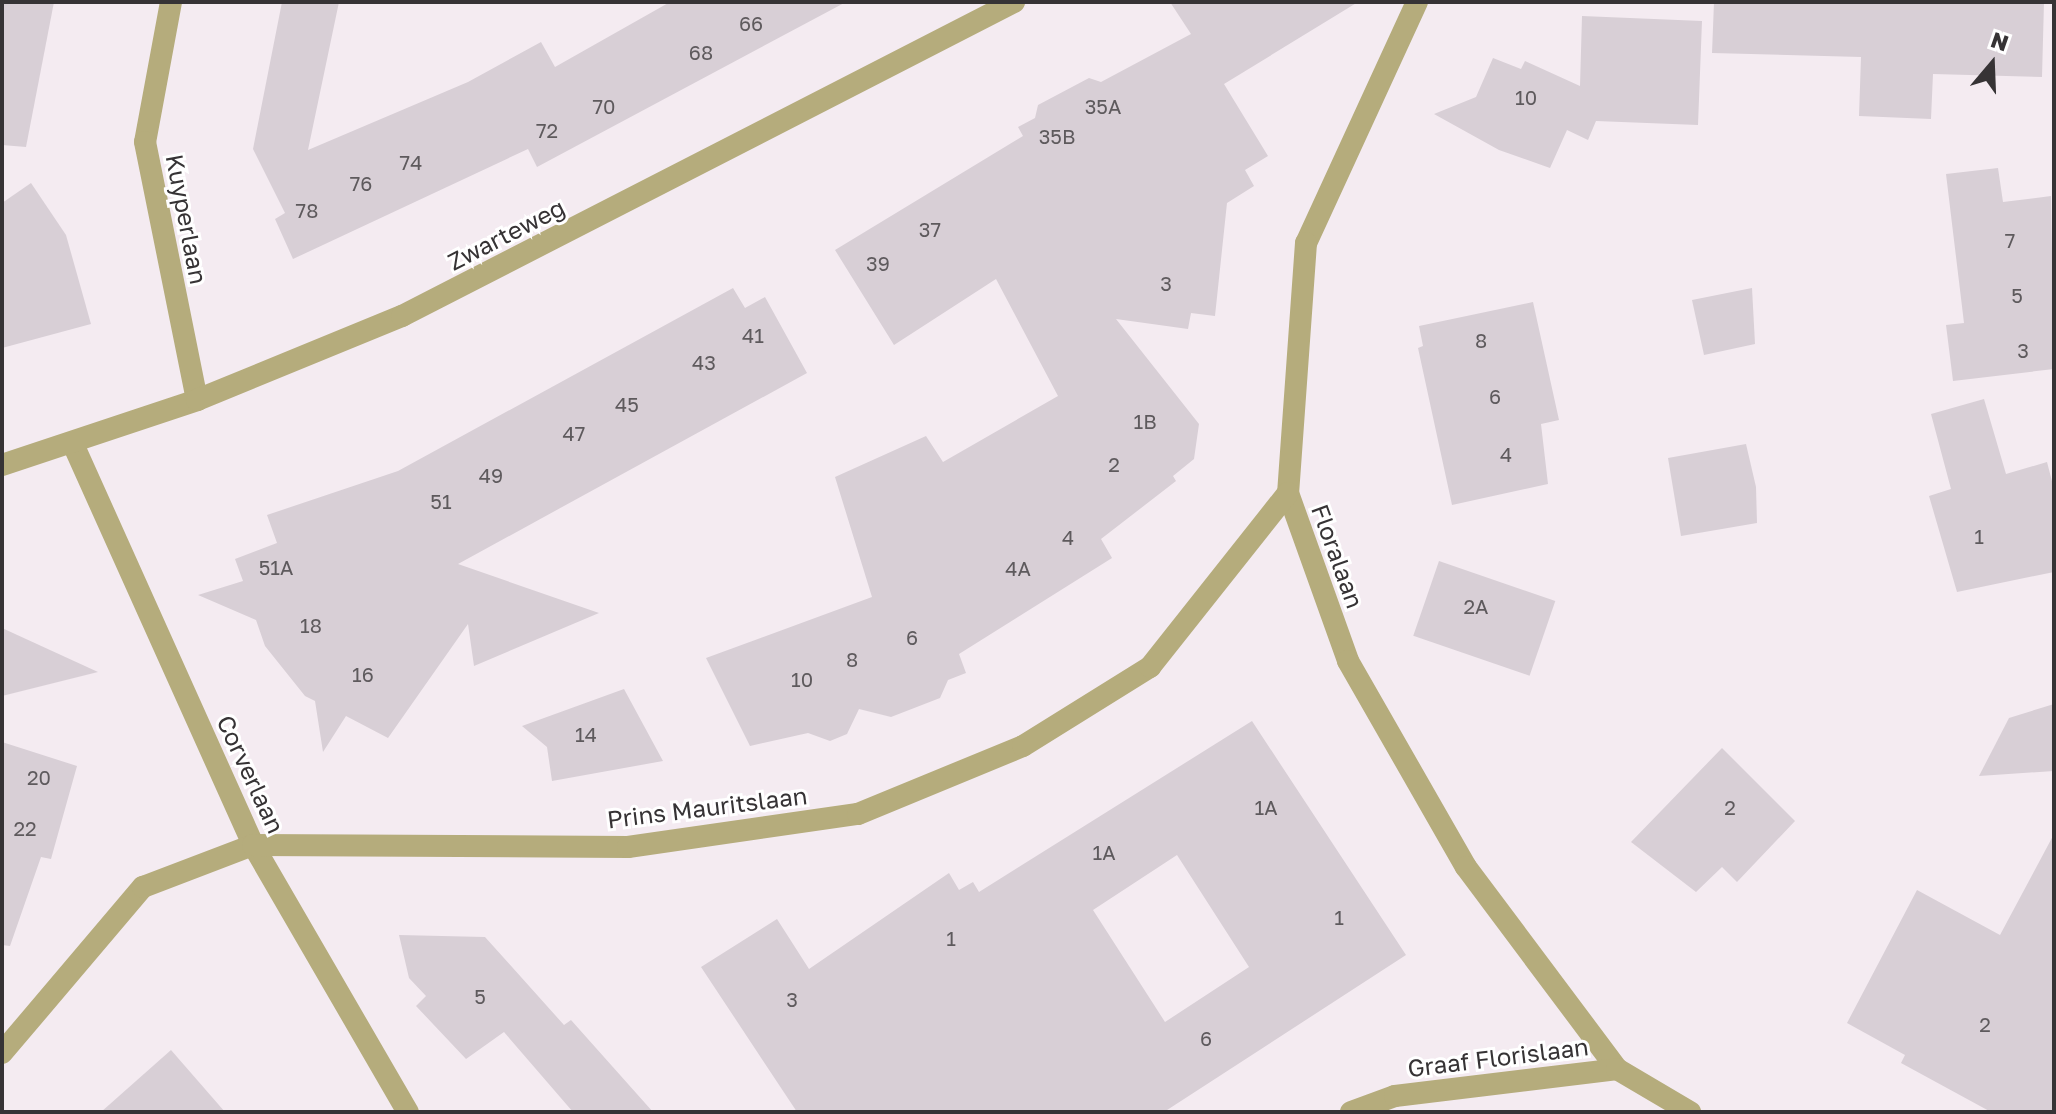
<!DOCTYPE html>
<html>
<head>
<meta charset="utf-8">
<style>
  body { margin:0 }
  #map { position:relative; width:2056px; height:1114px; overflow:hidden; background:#f4ebf1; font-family:"Golos Text",sans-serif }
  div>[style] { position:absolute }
  .building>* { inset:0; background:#d8cfd6; transform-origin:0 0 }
  .minor>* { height:22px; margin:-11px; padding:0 11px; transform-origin:11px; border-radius:11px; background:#b5ac7c }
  span { translate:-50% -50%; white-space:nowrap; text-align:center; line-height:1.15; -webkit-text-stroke:6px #fff; paint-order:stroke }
  .number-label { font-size:20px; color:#5e5a5d }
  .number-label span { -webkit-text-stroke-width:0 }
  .street-label { font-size:24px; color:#363335 }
  .frame { position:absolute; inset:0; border:4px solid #363335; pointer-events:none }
  .north { position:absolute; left:1952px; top:24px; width:80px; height:80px; -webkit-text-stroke:6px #fff; paint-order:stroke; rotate:19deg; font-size:22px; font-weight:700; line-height:32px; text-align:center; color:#363335 }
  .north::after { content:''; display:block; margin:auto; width:28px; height:36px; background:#363335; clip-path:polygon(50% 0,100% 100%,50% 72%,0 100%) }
</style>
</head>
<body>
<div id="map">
  <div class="building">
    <div style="clip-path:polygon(2px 2px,54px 2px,26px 147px,2px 145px)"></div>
    <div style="clip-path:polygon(282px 2px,339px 2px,308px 150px,468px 82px,541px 42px,555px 67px,670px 2px,846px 2px,537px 167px,528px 149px,293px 259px,275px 219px,285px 213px,253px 149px)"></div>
    <div style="clip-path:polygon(1170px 2px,1358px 2px,1224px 84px,1268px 156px,1245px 170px,1254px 186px,1227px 203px,1215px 316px,1191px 313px,1188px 329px,1116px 319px,1199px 424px,1194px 459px,1173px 476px,1176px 481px,1101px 539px,1112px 558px,959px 654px,966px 673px,948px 680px,940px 698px,891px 717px,859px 709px,847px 734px,830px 741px,808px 733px,750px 746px,706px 658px,872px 597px,835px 477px,926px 436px,943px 462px,1058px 396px,996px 279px,894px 345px,835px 250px,1023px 136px,1018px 127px,1035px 118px,1038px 105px,1089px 78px,1101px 82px,1191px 34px)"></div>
    <div style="clip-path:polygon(1714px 2px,2044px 2px,2042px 77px,1933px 74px,1931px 119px,1859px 116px,1861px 57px,1712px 53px)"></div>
    <div style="clip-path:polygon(1582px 16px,1702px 21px,1698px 125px,1596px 121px,1588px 140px,1567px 130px,1550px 168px,1499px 150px,1434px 114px,1476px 97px,1493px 58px,1521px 69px,1525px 61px,1580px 86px)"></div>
    <div style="clip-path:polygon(1998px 168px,2003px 202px,2051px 196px,2054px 369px,1953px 381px,1946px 325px,1964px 323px,1946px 174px)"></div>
    <div style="clip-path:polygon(31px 183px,66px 235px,91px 324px,2px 348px,2px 203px)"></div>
    <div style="clip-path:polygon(733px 288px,745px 308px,765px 297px,807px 373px,458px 564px,599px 613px,474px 666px,468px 624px,388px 738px,346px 716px,323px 752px,315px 701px,305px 696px,265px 646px,256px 620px,198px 595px,243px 581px,235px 559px,277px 543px,267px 515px,398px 471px)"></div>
    <div style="clip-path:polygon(1752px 288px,1755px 344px,1704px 355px,1692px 300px)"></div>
    <div style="clip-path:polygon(1533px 302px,1559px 420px,1541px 424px,1548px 484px,1452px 505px,1418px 348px,1423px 346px,1419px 326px)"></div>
    <div style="clip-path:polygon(1984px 399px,2006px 474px,2047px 462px,2054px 489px,2054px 572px,1957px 592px,1929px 496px,1951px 489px,1931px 414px)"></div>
    <div style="clip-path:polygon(1746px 444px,1756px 487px,1757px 523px,1681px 536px,1668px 458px)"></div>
    <div style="left:1439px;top:561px;width:123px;height:79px;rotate:19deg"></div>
    <div style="clip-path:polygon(2px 628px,98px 672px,2px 696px)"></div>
    <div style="clip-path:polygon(624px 689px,663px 761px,552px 781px,547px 747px,522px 726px)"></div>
    <div style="clip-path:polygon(2054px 704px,2054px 771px,1979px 776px,2009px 718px)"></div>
    <div style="clip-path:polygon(evenodd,1252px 721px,1406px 955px,1164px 1112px,797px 1112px,701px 967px,777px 919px,809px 969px,949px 873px,959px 890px,973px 882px,979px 892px,1252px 721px,1177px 855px,1249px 967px,1165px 1022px,1093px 910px,1177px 855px)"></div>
    <div style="clip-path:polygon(2px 742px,77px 766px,51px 859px,41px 857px,10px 946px,2px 945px)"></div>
    <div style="clip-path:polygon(1722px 748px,1795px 821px,1737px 882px,1722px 867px,1696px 892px,1631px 842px)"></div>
    <div style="clip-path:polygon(2054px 834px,2054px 1112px,1991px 1112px,1901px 1063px,1905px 1055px,1847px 1023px,1917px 890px,2000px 935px)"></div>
    <div style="clip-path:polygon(399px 935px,485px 937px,564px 1025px,571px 1020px,653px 1112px,573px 1112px,504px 1032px,466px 1059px,416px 1006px,426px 996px,409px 978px)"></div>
    <div style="clip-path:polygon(171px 1050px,225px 1112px,101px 1112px)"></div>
  </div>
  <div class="minor">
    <div style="left:171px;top:2px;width:142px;rotate:100.5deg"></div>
    <div style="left:145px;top:142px;width:263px;rotate:78.6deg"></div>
    <div style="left:1417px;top:2px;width:265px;rotate:114.7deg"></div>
    <div style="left:1306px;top:243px;width:251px;rotate:94.1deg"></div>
    <div style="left:1288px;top:493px;width:178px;rotate:70.3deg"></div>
    <div style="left:1348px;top:661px;width:237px;rotate:60.2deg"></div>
    <div style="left:1466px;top:867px;width:252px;rotate:53.2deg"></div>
    <div style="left:73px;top:444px;width:440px;rotate:65.8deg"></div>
    <div style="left:253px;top:845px;width:309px;rotate:59.9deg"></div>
    <div style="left:2px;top:465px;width:206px;rotate:-18.4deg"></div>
    <div style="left:197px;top:400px;width:222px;rotate:-22.3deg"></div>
    <div style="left:402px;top:316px;width:688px;rotate:-27.16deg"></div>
    <div style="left:2px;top:1053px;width:218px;rotate:-49.7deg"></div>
    <div style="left:143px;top:887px;width:118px;rotate:-20.9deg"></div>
    <div style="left:253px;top:845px;width:375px;rotate:0.3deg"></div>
    <div style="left:628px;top:847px;width:232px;rotate:-8.2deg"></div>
    <div style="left:858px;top:814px;width:178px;rotate:-22.4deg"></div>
    <div style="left:1023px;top:746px;width:150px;rotate:-31.9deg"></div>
    <div style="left:1150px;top:667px;width:222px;rotate:-51.6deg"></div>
    <div style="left:1351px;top:1112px;width:47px;rotate:-20deg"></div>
    <div style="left:1395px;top:1096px;width:224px;rotate:-6.9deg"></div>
    <div style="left:1617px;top:1069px;width:85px;rotate:30.5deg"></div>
  </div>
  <div class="number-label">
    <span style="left:751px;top:23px">66</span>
    <span style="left:701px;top:52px">68</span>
    <span style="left:1526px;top:97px">10</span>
    <span style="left:604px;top:106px">70</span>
    <span style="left:1103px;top:106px">35A</span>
    <span style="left:547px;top:130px">72</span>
    <span style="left:1057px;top:136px">35B</span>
    <span style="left:411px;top:162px">74</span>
    <span style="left:361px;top:183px">76</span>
    <span style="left:307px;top:210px">78</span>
    <span style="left:930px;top:229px">37</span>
    <span style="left:2010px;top:240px">7</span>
    <span style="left:878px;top:263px">39</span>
    <span style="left:1166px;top:283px">3</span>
    <span style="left:2017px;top:295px">5</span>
    <span style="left:753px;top:335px">41</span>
    <span style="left:1481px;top:340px">8</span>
    <span style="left:2023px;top:350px">3</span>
    <span style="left:704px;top:362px">43</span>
    <span style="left:1495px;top:396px">6</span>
    <span style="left:627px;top:404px">45</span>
    <span style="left:1145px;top:421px">1B</span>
    <span style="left:574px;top:433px">47</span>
    <span style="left:1506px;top:454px">4</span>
    <span style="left:1114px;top:464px">2</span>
    <span style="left:491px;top:475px">49</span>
    <span style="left:441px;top:501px">51</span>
    <span style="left:1979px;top:536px">1</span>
    <span style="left:1068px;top:537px">4</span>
    <span style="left:276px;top:567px">51A</span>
    <span style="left:1018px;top:568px">4A</span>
    <span style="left:1476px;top:606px">2A</span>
    <span style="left:311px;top:625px">18</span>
    <span style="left:912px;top:637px">6</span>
    <span style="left:852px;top:659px">8</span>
    <span style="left:363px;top:674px">16</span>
    <span style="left:802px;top:679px">10</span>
    <span style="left:586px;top:734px">14</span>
    <span style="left:39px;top:777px">20</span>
    <span style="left:1266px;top:807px">1A</span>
    <span style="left:1730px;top:807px">2</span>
    <span style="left:25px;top:828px">22</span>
    <span style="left:1104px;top:852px">1A</span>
    <span style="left:1339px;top:917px">1</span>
    <span style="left:951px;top:938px">1</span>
    <span style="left:480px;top:996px">5</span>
    <span style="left:792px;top:999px">3</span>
    <span style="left:1985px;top:1024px">2</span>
    <span style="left:1206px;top:1038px">6</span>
  </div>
  <div class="street-label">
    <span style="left:187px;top:219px;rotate:79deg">Kuyperlaan</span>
    <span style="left:506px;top:234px;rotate:-27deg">Zwarteweg</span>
    <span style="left:1338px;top:556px;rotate:70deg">Floralaan</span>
    <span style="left:251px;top:774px;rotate:65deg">Corverlaan</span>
    <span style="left:707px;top:807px;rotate:-7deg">Prins Mauritslaan</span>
    <span style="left:1498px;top:1057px;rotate:-7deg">Graaf Florislaan</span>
  </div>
  <div class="frame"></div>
  <div class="north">N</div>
</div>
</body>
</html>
